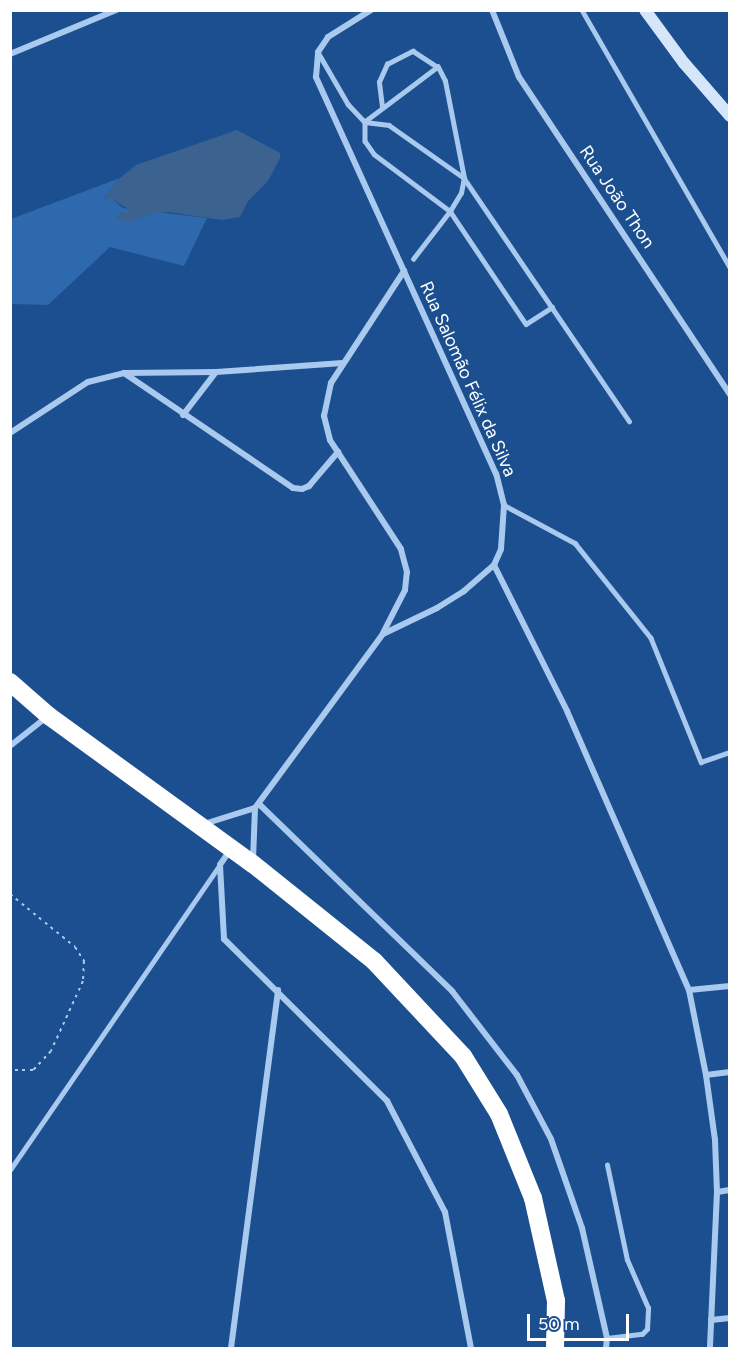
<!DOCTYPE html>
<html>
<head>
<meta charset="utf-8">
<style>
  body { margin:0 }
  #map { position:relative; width:740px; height:1359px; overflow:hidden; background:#1b4f8f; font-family:Figtree,sans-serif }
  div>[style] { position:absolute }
  .green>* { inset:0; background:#2e69ad }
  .water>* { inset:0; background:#3c6290 }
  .path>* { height:2px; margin-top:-1px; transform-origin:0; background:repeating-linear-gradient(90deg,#a9c9ee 0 3px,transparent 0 7.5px) }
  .lane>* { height:4.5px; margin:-2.25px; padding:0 2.25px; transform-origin:2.25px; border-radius:2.25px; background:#a9c9ee }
  .street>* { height:6px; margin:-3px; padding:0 3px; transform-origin:3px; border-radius:3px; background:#a9c9ee }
  .secondary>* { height:12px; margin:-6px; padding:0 6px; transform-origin:6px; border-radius:6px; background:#d6e6fa }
  .highway>* { height:18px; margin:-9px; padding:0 9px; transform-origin:9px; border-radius:9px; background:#fff }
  span { translate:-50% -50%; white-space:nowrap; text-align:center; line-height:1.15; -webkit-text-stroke:5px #1b4f8f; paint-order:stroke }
  .street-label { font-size:18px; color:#fff }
  .frame { position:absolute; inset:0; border:12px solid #fff; pointer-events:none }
  .scale { position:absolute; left:527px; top:1314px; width:102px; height:27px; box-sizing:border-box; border:3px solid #fff; border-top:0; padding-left:8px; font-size:18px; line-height:21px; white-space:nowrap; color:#fff; -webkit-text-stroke:4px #1b4f8f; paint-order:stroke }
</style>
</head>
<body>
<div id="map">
  <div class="green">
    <div style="clip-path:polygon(120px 178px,104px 199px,112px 199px,123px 208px,207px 218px,184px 266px,110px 247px,48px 305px,11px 304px,11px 219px)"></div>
  </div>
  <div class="water">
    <div style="clip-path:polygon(237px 130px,280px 153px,280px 158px,268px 181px,248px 201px,240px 217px,222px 220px,168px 212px,151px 214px,130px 222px,115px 219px,120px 212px,128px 213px,128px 209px,112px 199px,104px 199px,120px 178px,136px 165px)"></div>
  </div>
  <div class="path">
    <div style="left:10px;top:894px;width:84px;rotate:39.2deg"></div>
    <div style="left:75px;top:947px;width:17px;rotate:57deg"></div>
    <div style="left:84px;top:961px;width:20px;rotate:93deg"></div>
    <div style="left:83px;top:981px;width:77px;rotate:114.6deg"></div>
    <div style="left:51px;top:1051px;width:26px;rotate:133deg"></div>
    <div style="left:33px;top:1070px;width:23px;rotate:180deg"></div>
  </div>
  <div class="lane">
    <div style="left:582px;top:10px;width:297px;rotate:60.1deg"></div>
    <div style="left:318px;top:52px;width:60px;rotate:60deg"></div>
    <div style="left:348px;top:104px;width:25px;rotate:47deg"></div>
    <div style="left:365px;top:122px;width:24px;rotate:7deg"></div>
    <div style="left:389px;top:125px;width:92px;rotate:35.2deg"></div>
    <div style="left:464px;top:178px;width:294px;rotate:55.8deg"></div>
    <div style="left:382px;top:107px;width:25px;rotate:-97deg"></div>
    <div style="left:379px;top:82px;width:20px;rotate:-66deg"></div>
    <div style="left:387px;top:64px;width:29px;rotate:-27deg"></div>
    <div style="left:413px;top:51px;width:30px;rotate:33deg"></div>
    <div style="left:413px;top:259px;width:61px;rotate:-52.4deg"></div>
    <div style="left:450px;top:211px;width:21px;rotate:-59deg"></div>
    <div style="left:461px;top:193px;width:15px;rotate:-79deg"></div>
    <div style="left:464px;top:178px;width:99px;rotate:-101.1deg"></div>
    <div style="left:445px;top:81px;width:16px;rotate:-117deg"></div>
    <div style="left:438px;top:67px;width:91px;rotate:143deg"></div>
    <div style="left:365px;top:122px;width:19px;rotate:90deg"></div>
    <div style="left:365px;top:141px;width:16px;rotate:55deg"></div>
    <div style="left:374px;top:154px;width:95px;rotate:36.9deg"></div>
    <div style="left:450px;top:211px;width:136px;rotate:56.1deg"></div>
    <div style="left:526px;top:324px;width:31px;rotate:-33deg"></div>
    <div style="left:504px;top:505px;width:81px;rotate:28.2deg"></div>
    <div style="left:575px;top:543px;width:122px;rotate:51.3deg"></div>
    <div style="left:651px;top:638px;width:134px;rotate:68deg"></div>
    <div style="left:701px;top:762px;width:31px;rotate:-19deg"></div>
    <div style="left:10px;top:1170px;width:370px;rotate:-55.5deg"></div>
    <div style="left:607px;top:1338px;width:35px;rotate:-7deg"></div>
    <div style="left:642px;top:1334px;width:7px;rotate:-45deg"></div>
    <div style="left:647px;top:1329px;width:21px;rotate:-87deg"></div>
    <div style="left:648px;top:1308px;width:52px;rotate:-113.6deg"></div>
    <div style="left:627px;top:1260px;width:97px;rotate:-101.9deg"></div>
  </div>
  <div class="street">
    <div style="left:492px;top:10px;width:72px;rotate:68.1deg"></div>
    <div style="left:519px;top:77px;width:381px;rotate:56.4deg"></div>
    <div style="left:10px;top:54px;width:115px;rotate:-22.5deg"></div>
    <div style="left:124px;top:373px;width:204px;rotate:34.2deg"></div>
    <div style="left:293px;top:488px;width:9px;rotate:6deg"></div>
    <div style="left:302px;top:489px;width:8px;rotate:-23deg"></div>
    <div style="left:309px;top:486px;width:45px;rotate:-49.5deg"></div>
    <div style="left:183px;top:415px;width:54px;rotate:-52.5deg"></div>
    <div style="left:10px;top:433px;width:93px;rotate:-33.2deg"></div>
    <div style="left:88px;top:382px;width:37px;rotate:-14deg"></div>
    <div style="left:124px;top:373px;width:92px;rotate:-0.6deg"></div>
    <div style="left:216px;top:372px;width:127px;rotate:-4.1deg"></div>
    <div style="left:494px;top:565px;width:163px;rotate:63.4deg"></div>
    <div style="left:567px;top:711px;width:305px;rotate:66.4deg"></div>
    <div style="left:689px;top:990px;width:87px;rotate:78.7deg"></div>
    <div style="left:706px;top:1075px;width:66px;rotate:82.1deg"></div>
    <div style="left:715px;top:1140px;width:52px;rotate:87.8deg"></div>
    <div style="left:717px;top:1192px;width:156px;rotate:92.6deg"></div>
    <div style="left:383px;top:633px;width:48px;rotate:-62.9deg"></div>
    <div style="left:405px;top:590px;width:18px;rotate:-84deg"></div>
    <div style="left:407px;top:572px;width:24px;rotate:-105deg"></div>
    <div style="left:401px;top:549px;width:130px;rotate:-123.1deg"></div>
    <div style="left:330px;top:440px;width:25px;rotate:-104deg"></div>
    <div style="left:324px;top:416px;width:34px;rotate:-78deg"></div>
    <div style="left:331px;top:383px;width:134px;rotate:-56.9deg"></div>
    <div style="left:10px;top:746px;width:48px;rotate:-38.3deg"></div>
    <div style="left:259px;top:804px;width:269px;rotate:44.1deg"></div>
    <div style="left:452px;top:991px;width:106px;rotate:52.3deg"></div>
    <div style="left:517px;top:1075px;width:72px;rotate:62deg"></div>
    <div style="left:551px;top:1139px;width:94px;rotate:70.8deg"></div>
    <div style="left:582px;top:1228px;width:113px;rotate:77.2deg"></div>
    <div style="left:607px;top:1338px;width:10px;rotate:96deg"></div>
    <div style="left:255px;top:808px;width:216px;rotate:-53.7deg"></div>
    <div style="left:383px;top:634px;width:60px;rotate:-25.7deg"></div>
    <div style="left:437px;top:608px;width:32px;rotate:-32deg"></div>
    <div style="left:464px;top:591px;width:40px;rotate:-41deg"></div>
    <div style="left:494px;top:565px;width:17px;rotate:-66deg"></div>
    <div style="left:501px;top:549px;width:44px;rotate:-86.1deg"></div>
    <div style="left:504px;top:505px;width:32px;rotate:-104deg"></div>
    <div style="left:496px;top:474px;width:436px;rotate:-114.4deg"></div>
    <div style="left:316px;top:77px;width:25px;rotate:-85deg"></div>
    <div style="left:318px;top:52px;width:18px;rotate:-56deg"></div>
    <div style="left:328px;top:37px;width:51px;rotate:-32.1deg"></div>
    <div style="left:204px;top:824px;width:53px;rotate:-17.4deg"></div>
    <div style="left:231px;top:849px;width:19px;rotate:125deg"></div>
    <div style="left:220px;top:865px;width:74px;rotate:86.9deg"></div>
    <div style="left:224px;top:939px;width:230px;rotate:44.8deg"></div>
    <div style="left:387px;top:1101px;width:125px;rotate:62.4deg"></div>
    <div style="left:445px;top:1212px;width:138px;rotate:79.2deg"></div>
    <div style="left:253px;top:860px;width:52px;rotate:-87.8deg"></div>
    <div style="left:689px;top:990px;width:41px;rotate:-5.6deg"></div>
    <div style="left:706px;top:1075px;width:24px;rotate:-7deg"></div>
    <div style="left:717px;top:1192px;width:13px;rotate:-9deg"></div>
    <div style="left:711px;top:1320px;width:19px;rotate:-6deg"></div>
    <div style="left:231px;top:1348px;width:361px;rotate:-82.5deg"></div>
  </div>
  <div class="secondary">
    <div style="left:645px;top:10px;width:66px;rotate:53.7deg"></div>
    <div style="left:684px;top:63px;width:70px;rotate:49deg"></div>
  </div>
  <div class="highway">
    <div style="left:10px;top:682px;width:52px;rotate:41.1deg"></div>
    <div style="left:49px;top:716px;width:252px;rotate:36deg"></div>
    <div style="left:253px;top:864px;width:155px;rotate:38.7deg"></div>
    <div style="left:374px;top:961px;width:130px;rotate:46.9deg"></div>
    <div style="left:463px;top:1056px;width:68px;rotate:58.2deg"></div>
    <div style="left:499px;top:1114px;width:91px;rotate:68deg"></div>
    <div style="left:533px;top:1198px;width:106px;rotate:77.4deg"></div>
    <div style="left:556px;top:1301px;width:47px;rotate:91.2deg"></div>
  </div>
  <div class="street-label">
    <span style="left:617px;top:197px;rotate:56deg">Rua João Thon</span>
    <span style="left:468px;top:379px;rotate:66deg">Rua Salomão Félix da Silva</span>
  </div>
  <div class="frame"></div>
  <div class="scale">50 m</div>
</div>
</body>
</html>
